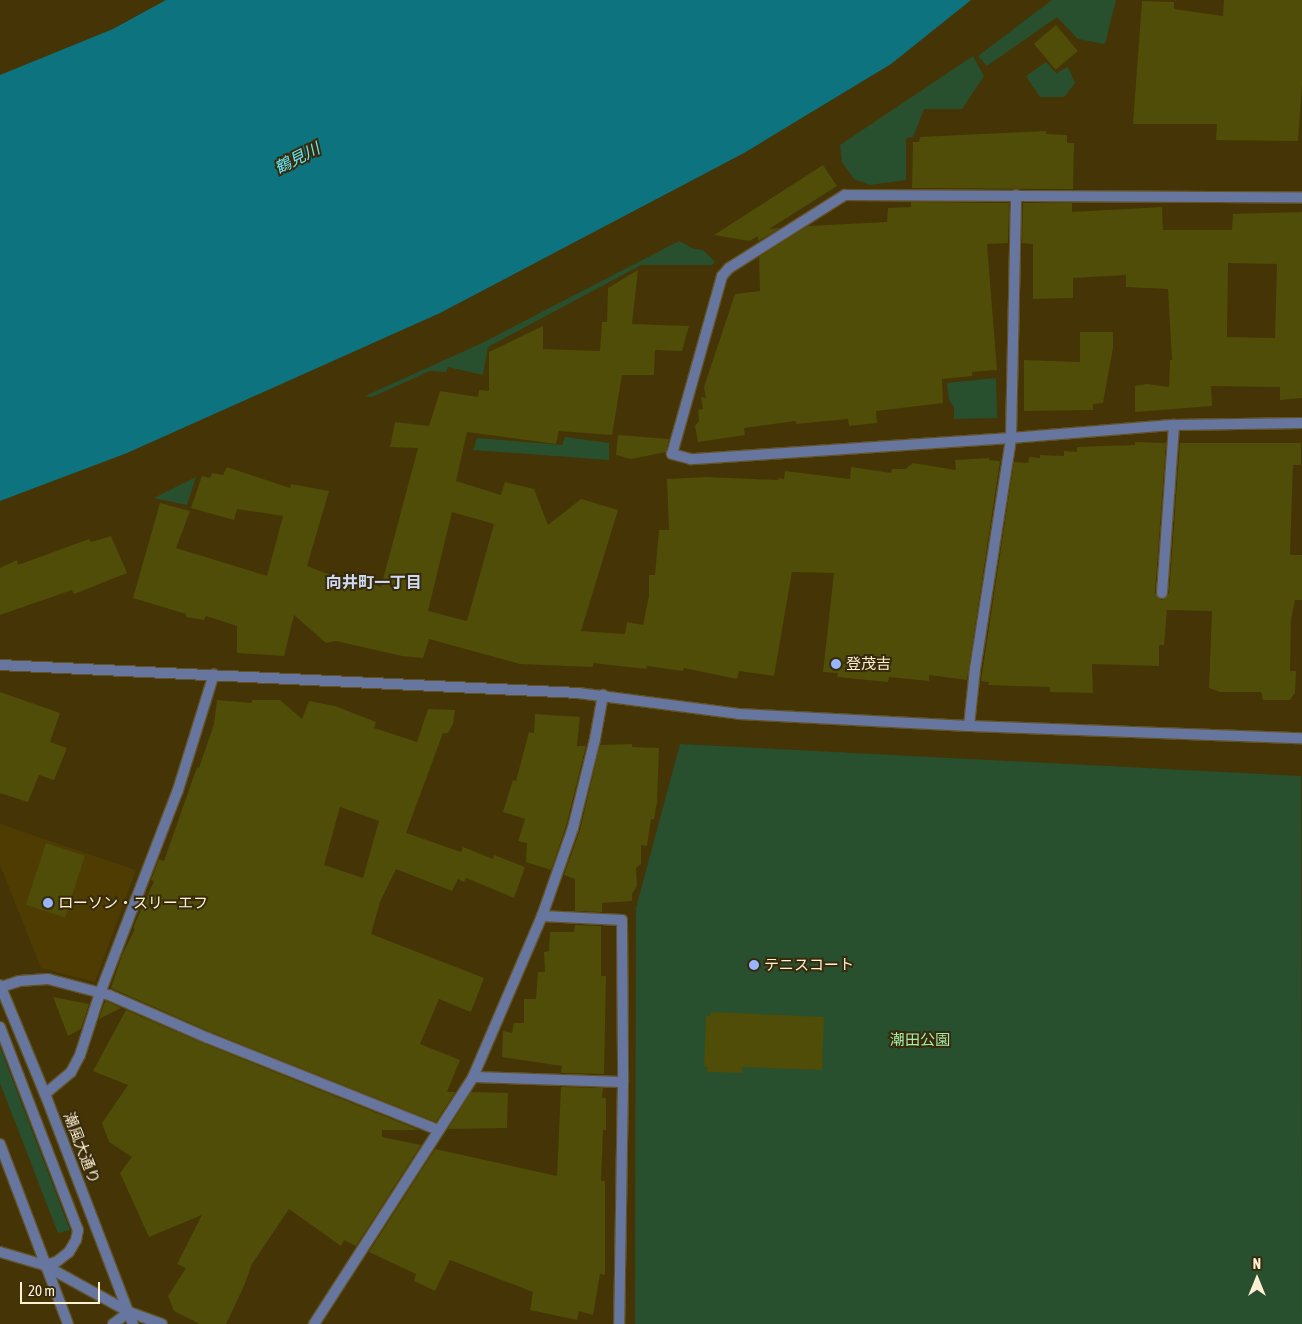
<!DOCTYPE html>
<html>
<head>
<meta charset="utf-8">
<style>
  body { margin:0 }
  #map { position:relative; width:1302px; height:1324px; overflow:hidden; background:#453405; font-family:"Asap Condensed","Noto Sans JP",sans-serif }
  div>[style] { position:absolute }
  .built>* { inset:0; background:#4f3c03 }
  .green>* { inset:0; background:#28502e }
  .water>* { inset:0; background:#0d737e }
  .building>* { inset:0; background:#4f4d08; transform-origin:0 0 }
  .roads { filter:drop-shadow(1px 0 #625226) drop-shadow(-1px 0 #625226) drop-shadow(0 1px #625226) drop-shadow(0 -1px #625226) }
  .minor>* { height:10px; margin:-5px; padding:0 5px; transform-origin:5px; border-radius:5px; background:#66769e }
  .tertiary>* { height:10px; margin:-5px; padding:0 5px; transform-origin:5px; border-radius:5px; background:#66769e }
  .dots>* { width:14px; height:14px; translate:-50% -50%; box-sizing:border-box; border:2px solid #372b0c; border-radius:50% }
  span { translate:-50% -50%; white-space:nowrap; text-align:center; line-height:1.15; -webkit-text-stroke:4px #372b0c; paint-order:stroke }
  .poi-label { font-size:15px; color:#fdf0d3 }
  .left { translate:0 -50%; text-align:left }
  .park-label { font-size:15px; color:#a3edac }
  .street-label { font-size:15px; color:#fdf0d3 }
  .water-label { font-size:16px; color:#68e7f9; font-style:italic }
  .neighbourhood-label { font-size:16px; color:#cfdbf6; font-weight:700 }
  .north { position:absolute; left:1232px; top:1254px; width:50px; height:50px; -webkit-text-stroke:4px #372b0c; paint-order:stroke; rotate:0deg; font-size:14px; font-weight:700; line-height:20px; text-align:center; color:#fdf0d3 }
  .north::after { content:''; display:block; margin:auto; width:18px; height:22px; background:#fdf0d3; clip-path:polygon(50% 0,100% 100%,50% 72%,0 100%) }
  .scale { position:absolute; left:20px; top:1282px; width:80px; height:22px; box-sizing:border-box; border:2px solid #fdf0d3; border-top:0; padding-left:6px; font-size:15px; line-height:18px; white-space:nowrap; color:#fdf0d3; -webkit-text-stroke:4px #372b0c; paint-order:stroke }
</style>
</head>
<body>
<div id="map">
  <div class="built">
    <div style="clip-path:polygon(0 824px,136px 870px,95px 982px,41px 968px,0 865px)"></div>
  </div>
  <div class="green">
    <div style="clip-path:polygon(1052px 0,1116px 0,1105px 44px,1078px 39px,1057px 17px,987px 66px,978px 56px)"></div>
    <div style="clip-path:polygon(973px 56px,984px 76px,962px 109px,924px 109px,913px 137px,906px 138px,906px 180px,870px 185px,854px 179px,842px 162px,840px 145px)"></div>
    <div style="clip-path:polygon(1046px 62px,1056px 73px,1068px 67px,1075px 83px,1064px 97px,1040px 97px,1026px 76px)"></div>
    <div style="clip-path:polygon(679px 241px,694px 249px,703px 250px,715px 262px,712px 265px,641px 265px,488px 347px,483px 375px,448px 367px,446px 372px,430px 371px,372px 397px,365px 396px,482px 343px)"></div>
    <div style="clip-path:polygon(996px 378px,997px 418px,954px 419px,954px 407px,949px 400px,947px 383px)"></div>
    <div style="clip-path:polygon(565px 437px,609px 443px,609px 460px,473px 450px,477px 438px,562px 445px)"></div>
    <div style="clip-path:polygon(196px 477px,187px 505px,154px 498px)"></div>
    <div style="clip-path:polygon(680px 744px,1301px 776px,1302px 1324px,635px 1324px,636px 908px)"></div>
    <div style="clip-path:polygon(0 1047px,70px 1230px,58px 1233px,0 1083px)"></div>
  </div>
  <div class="water">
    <div style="clip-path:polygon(166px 0,971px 0,891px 64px,744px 153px,440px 313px,127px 453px,0 501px,0 75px,113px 29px)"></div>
  </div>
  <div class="building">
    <div style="clip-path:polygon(1224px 0,1302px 0,1302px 85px,1298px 141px,1216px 140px,1217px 124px,1133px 124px,1142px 1px,1174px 2px,1174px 9px,1223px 16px)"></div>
    <div style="left:1056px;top:25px;width:34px;height:29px;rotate:50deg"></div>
    <div style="clip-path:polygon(1046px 131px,1046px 134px,1067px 135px,1067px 143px,1074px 143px,1073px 189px,912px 188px,913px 142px,919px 142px,920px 137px)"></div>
    <div style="clip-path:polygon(823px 165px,837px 186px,769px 229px,780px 228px,758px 241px,758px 236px,749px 241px,714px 235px)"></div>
    <div style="clip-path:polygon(911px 202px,1009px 203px,1008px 243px,987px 244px,997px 370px,972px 372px,972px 376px,942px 379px,943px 403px,876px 411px,877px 423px,849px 426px,848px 419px,796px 424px,796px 421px,744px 428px,745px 435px,698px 442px,695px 426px,699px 421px,698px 410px,703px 409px,701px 397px,706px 398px,704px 387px,735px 294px,760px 291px,759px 257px,808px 226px,887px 222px,888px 208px,911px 207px)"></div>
    <div style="clip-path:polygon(evenodd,1023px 203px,1072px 203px,1072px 212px,1162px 207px,1163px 230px,1232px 230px,1233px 214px,1302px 212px,1302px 398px,1280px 400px,1280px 387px,1211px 386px,1212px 406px,1135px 412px,1135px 386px,1147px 384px,1169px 387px,1170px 360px,1172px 360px,1168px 289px,1126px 287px,1126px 275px,1073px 278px,1073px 298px,1033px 299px,1033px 244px,1022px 243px,1023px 203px,1228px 263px,1277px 264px,1275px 338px,1227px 337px,1228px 263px)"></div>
    <div style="clip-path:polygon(evenodd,638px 270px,632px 324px,689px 326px,682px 351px,655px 350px,654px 375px,622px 375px,612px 435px,559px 431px,556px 444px,467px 432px,456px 481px,501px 495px,505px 482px,534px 489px,548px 525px,581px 499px,618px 510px,581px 631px,625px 634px,627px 622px,643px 625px,649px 596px,649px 575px,655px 575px,659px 530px,669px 530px,667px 479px,706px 477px,778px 480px,779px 478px,784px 479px,785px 471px,850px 479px,851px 467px,891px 473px,892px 469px,905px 469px,913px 463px,956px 470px,955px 460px,989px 458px,989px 460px,1000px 461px,967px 680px,929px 675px,929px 681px,889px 677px,888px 682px,837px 677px,838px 673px,823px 672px,834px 573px,792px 572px,774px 676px,739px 671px,737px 679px,684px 668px,683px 671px,647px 666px,646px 669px,593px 663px,593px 667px,520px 664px,429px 639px,423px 658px,402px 656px,336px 641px,326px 643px,294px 615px,284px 656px,237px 653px,237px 626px,206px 616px,204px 620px,186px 617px,186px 614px,133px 598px,160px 503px,190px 511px,176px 548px,267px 576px,283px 516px,237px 509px,234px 520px,191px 508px,202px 476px,210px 478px,212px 473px,223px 475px,227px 467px,290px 488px,291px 484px,329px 491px,307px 566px,346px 581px,348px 575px,381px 587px,418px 448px,390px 447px,395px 422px,429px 426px,440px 391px,478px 397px,479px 390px,489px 391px,489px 352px,543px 326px,543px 349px,600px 351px,602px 322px,607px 322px,608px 288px,638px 270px,452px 512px,494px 524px,467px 621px,428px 611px,452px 512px)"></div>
    <div style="clip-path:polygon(1080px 332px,1113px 332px,1113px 348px,1103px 403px,1093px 404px,1093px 410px,1024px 411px,1024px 360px,1080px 362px)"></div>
    <div style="clip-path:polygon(618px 435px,669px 439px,666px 452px,631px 459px,616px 455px)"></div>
    <div style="clip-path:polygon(1135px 442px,1166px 443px,1155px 593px,1158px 598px,1162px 600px,1169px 593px,1180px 443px,1301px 443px,1301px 465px,1293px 465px,1290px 555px,1302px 555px,1302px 600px,1295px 600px,1291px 620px,1290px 671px,1296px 671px,1295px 693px,1290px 700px,1263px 700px,1261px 692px,1220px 692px,1209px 688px,1212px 611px,1167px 610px,1164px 645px,1159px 645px,1159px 666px,1092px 664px,1093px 693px,1050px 692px,1050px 687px,988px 685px,989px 682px,981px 681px,1014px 462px,1028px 463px,1029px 457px,1040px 458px,1040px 455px,1064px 456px,1064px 451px,1077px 452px,1077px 447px,1135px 445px)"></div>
    <div style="clip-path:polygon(111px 536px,127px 573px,74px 594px,72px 590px,0 615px,0 568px,17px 560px,18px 565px,89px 539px,91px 542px)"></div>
    <div style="clip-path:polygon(0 692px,60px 713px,50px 742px,67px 748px,54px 780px,39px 775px,28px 802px,0 793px)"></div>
    <div style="clip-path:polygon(evenodd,217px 700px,252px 703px,252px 700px,280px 700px,302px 719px,309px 701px,335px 706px,376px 722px,374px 728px,417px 742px,428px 709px,455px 710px,453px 724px,448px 733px,443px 733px,406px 833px,461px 852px,463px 847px,493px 859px,494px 855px,525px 867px,514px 898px,466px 878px,464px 882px,458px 879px,452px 891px,396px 869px,380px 902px,371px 934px,484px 978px,471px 1012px,439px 999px,420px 1044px,460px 1060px,447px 1092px,455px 1092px,436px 1122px,211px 1032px,111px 988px,122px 955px,135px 929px,133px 928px,154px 881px,151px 880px,159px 859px,164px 861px,197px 767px,199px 768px,214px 724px,217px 700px,340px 807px,379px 821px,363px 878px,324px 865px,340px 807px)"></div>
    <div style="clip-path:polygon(535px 714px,580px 717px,577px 746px,586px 746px,566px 826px,551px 870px,526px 862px,527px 843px,518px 841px,525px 819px,503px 812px,513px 780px,516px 781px,529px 732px,534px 733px)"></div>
    <div style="clip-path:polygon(632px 744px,632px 747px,659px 748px,657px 802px,654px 819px,651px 819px,647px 846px,641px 845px,641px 864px,636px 868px,637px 886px,632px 894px,632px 901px,602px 903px,602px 912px,575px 911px,575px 879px,564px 875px,580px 830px,600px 745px)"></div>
    <div style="left:46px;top:843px;width:41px;height:65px;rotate:18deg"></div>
    <div style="clip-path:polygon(575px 925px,601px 926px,601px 976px,606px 976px,604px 1074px,561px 1073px,562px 1066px,502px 1057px,503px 1031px,512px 1033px,514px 1023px,524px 1023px,524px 999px,536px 999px,538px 972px,545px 972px,544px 952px,549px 951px,550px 932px,574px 932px)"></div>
    <div style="clip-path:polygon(53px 997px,89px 1004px,81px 1029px,68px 1036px)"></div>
    <div style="clip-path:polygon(106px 1001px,121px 1008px,99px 1019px,103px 1007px)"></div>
    <div style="clip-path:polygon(126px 1010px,205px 1044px,419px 1130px,382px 1130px,382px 1137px,421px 1145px,356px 1246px,344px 1240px,341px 1246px,289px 1209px,252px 1264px,244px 1286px,226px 1324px,200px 1324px,174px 1311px,168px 1296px,186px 1268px,177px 1264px,202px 1215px,149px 1237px,120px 1173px,132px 1157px,109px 1142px,102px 1123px,128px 1085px,93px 1071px)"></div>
    <div style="clip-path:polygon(711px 1012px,824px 1017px,822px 1070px,742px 1067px,742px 1073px,707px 1072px,708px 1067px,704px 1067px,706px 1016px,711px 1016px)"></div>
    <div style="clip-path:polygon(561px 1087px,603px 1088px,602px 1098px,606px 1098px,606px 1130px,603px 1130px,601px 1181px,605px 1181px,605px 1275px,600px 1274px,593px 1315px,579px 1311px,577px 1320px,530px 1310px,533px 1292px,450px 1260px,435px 1291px,414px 1281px,416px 1274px,369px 1252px,435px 1149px,557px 1176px)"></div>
    <div style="clip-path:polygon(471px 1092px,508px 1093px,507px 1128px,448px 1129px)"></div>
  </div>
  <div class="roads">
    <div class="minor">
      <div style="left:1011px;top:438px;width:321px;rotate:176.2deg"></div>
      <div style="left:691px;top:459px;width:20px;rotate:-165deg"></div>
      <div style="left:672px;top:454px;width:185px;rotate:-74.3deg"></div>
      <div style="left:722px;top:276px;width:11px;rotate:-49deg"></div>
      <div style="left:729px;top:268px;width:137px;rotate:-32.2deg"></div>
      <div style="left:845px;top:195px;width:457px;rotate:0.3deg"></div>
      <div style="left:1162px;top:593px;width:168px;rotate:-85.9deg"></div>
      <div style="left:969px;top:726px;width:57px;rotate:-84deg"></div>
      <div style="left:975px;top:669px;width:234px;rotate:-81.1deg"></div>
      <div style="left:1011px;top:438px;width:243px;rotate:-88.8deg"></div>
      <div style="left:542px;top:916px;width:80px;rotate:2.9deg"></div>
      <div style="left:622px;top:920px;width:162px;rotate:89.6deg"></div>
      <div style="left:623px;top:1082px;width:242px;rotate:90.9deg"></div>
      <div style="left:1px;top:987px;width:19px;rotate:-18deg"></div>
      <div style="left:19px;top:981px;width:29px;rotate:-4deg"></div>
      <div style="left:48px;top:979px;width:63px;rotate:14.7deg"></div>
      <div style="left:109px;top:995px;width:108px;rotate:23.5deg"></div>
      <div style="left:208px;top:1038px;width:248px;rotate:21.8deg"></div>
      <div style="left:473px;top:1077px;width:150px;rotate:1.9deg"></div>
      <div style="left:45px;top:1094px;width:34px;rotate:-40deg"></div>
      <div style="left:71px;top:1072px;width:19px;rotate:-62deg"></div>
      <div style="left:80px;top:1055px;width:65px;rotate:-72.1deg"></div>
      <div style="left:100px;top:993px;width:217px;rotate:-69deg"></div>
      <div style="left:178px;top:790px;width:121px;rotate:-72.8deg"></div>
      <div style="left:0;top:1252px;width:46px;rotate:16.5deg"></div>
      <div style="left:44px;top:1265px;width:97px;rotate:28.9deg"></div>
      <div style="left:129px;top:1312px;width:35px;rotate:20deg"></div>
      <div style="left:314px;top:1324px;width:294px;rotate:-57.2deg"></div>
      <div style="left:473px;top:1077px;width:175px;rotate:-66.8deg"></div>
      <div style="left:542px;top:916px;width:93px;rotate:-70.6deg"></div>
      <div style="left:573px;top:828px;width:92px;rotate:-76.1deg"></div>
      <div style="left:595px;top:739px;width:45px;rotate:-79.7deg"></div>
    </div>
    <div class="tertiary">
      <div style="left:1011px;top:438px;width:164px;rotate:-4.6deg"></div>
      <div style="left:1174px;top:425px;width:128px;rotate:-0.9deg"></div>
      <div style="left:0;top:665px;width:579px;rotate:2.77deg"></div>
      <div style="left:578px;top:693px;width:162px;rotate:7.4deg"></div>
      <div style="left:739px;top:714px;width:230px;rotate:3deg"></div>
      <div style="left:969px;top:726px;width:333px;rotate:2.1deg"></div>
      <div style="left:0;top:985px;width:118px;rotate:67.6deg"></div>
      <div style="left:45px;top:1094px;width:246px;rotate:69.1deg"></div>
      <div style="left:0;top:1027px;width:217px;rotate:69deg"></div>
      <div style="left:78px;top:1230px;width:10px;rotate:101deg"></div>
      <div style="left:76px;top:1240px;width:14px;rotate:120deg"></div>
      <div style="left:69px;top:1252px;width:16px;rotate:142deg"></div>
      <div style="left:56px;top:1262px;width:12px;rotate:166deg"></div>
      <div style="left:0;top:1144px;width:192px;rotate:69.3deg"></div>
      <div style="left:113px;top:1324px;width:20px;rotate:-37deg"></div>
    </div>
  </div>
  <div class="dots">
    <div style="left:836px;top:664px;background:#99b5fd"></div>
    <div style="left:48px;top:903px;background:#99b5fd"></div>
    <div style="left:754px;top:965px;background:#99b5fd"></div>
  </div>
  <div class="poi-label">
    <span class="left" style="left:846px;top:664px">登茂吉</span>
    <span class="left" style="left:58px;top:903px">ローソン・スリーエフ</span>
    <span class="left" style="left:764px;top:965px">テニスコート</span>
  </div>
  <div class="park-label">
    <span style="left:920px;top:1040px">潮田公園</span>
  </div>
  <div class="street-label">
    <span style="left:82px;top:1148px;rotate:69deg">潮風大通り</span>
  </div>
  <div class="water-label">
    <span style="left:297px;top:158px;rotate:-27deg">鶴見川</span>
  </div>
  <div class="neighbourhood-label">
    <span style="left:374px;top:582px">向井町一丁目</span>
  </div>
  <div class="north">N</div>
  <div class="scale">20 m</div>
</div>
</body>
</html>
